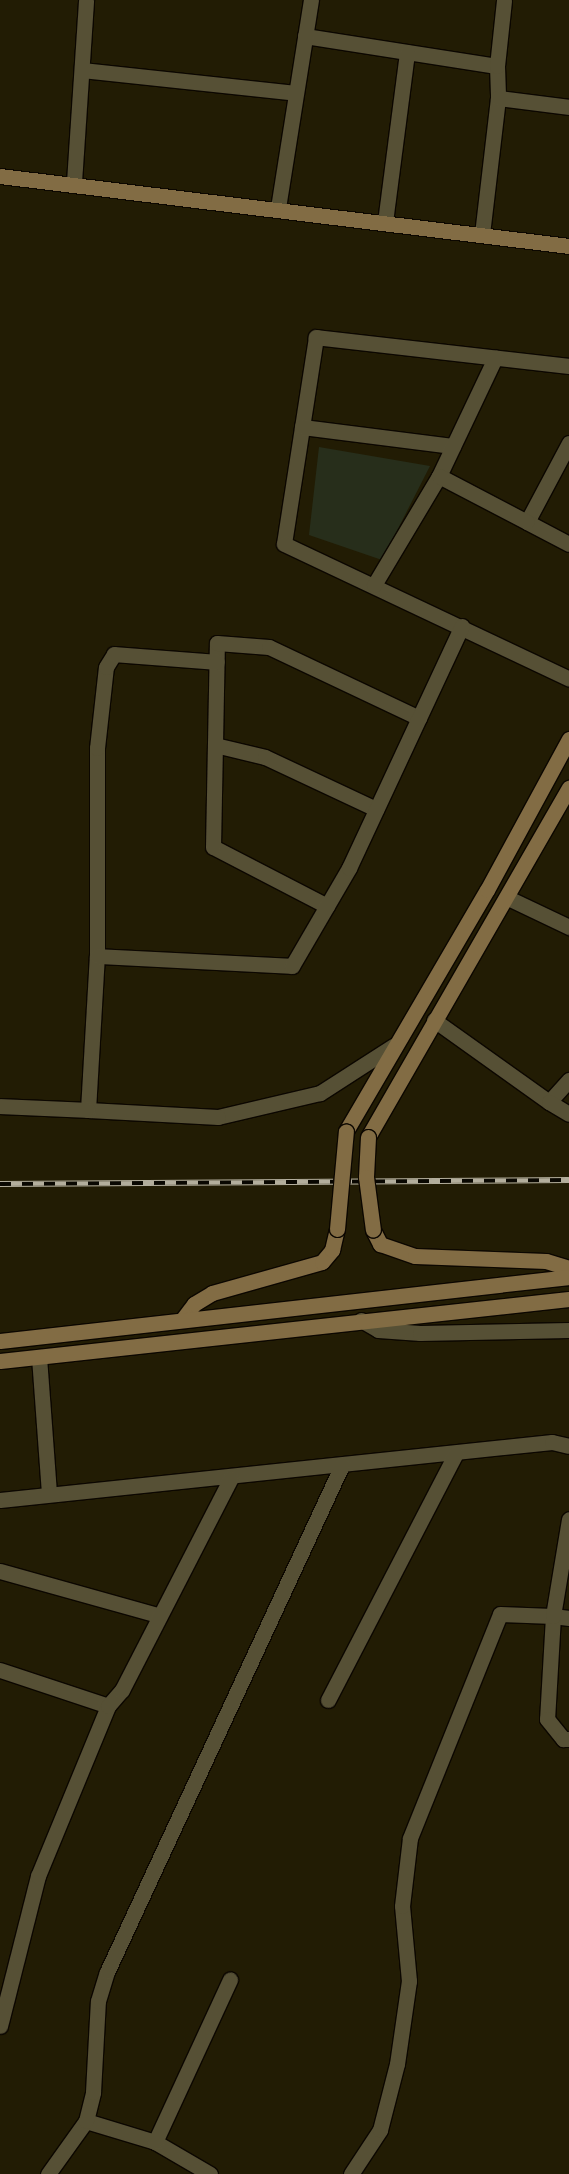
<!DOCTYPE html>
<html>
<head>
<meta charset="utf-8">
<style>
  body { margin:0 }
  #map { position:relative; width:569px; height:2174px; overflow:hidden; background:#221c04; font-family:"Fira Sans",sans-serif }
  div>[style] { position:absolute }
  .green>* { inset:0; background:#272e1b }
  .roads { filter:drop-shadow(1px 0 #0c0700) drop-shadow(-1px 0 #0c0700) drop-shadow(0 1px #0c0700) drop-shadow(0 -1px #0c0700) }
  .street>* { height:15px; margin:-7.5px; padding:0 7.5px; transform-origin:7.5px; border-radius:7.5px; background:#565035 }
  .secondary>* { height:15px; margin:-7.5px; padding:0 7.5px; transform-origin:7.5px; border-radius:7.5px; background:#826c44 }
  .rail>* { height:5.5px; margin-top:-2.75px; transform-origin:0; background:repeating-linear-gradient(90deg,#090701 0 11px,#b3ae9d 0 22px); box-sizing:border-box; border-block:1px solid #b3ae9d }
  .bridges { filter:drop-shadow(1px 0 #0c0700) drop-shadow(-1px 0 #0c0700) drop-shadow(0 1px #0c0700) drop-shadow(0 -1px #0c0700) }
  .secondary-bridge>* { height:15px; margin:-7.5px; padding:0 7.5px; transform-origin:7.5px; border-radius:7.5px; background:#826c44 }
  span { translate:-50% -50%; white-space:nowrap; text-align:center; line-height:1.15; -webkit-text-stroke:5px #090701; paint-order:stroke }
</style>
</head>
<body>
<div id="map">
  <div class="green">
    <div style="clip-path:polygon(319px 447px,430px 466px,382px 560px,309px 535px)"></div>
  </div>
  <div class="roads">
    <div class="street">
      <div style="left:305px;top:36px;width:194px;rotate:8.9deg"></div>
      <div style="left:497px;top:66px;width:32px;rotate:88deg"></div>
      <div style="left:498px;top:98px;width:138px;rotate:96.7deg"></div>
      <div style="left:497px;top:66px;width:66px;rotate:-83.9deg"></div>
      <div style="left:82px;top:70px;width:215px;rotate:6.1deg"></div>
      <div style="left:498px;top:98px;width:72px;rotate:7.2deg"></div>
      <div style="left:74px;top:182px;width:182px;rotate:-86.2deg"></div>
      <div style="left:278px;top:208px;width:211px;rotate:-81deg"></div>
      <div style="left:385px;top:222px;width:171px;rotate:-82.6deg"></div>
      <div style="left:569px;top:366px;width:255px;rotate:-173.5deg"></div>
      <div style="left:316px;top:337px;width:209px;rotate:98.8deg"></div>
      <div style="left:284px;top:544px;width:315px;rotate:25.3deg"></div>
      <div style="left:302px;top:427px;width:152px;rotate:7.2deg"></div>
      <div style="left:569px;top:443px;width:89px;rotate:118deg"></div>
      <div style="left:527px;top:522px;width:47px;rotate:27.6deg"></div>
      <div style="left:439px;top:476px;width:131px;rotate:-64.6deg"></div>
      <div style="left:374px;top:585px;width:127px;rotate:-59.2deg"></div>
      <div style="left:439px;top:476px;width:99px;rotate:27.6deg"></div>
      <div style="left:215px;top:745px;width:51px;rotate:13.5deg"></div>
      <div style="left:265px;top:757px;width:123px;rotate:25.1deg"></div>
      <div style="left:508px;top:898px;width:68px;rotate:25.4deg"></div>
      <div style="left:327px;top:906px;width:128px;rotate:-152.6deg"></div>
      <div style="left:213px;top:847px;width:204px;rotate:-88.9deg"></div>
      <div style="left:217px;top:643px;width:52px;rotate:4.4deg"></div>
      <div style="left:269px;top:647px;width:166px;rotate:25.3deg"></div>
      <div style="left:97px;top:956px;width:208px;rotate:-90deg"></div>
      <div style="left:97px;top:748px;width:81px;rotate:-83.7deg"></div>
      <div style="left:106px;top:667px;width:15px;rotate:-58deg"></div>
      <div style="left:114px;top:654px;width:103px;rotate:4.4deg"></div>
      <div style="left:434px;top:1020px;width:141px;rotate:35.5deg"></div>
      <div style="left:549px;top:1102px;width:30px;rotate:-48deg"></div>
      <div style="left:393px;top:1046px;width:87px;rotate:147.2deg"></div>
      <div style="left:320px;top:1093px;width:105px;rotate:166.8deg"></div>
      <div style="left:218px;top:1117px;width:130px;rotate:-176.9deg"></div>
      <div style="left:88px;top:1110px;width:154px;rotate:-86.7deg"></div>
      <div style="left:97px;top:956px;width:195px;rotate:2.9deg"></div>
      <div style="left:292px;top:966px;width:113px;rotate:-59.8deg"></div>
      <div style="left:349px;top:868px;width:267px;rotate:-65deg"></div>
      <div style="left:549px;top:1102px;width:23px;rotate:31deg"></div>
      <div style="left:0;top:1106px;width:88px;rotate:2.6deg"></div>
      <div style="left:361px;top:1320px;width:20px;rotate:30deg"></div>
      <div style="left:378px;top:1330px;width:42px;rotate:4.1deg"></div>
      <div style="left:420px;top:1333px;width:149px;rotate:-1.2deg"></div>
      <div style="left:39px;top:1357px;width:136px;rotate:85.8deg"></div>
      <div style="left:0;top:1500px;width:555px;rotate:-6deg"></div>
      <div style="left:552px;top:1442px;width:17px;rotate:13deg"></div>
      <div style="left:0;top:1571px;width:164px;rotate:15.6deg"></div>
      <div style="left:569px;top:1618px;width:16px;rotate:-173deg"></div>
      <div style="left:553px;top:1616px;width:103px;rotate:93.3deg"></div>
      <div style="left:547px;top:1719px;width:26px;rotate:51deg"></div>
      <div style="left:563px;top:1739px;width:6px"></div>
      <div style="left:0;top:1670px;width:114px;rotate:18.4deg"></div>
      <div style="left:328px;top:1700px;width:278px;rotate:-62.6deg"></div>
      <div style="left:0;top:2026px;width:155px;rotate:-75.8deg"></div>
      <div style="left:38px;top:1876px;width:184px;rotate:-67.6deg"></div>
      <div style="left:108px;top:1706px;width:21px;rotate:-49deg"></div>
      <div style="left:122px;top:1690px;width:238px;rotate:-62.8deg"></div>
      <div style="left:86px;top:2121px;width:72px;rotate:16.9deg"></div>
      <div style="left:48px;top:2174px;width:65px;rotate:-54.4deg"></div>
      <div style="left:86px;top:2121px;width:30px;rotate:-76deg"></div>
      <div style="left:93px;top:2092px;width:91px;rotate:-86.9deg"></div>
      <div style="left:98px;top:2001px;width:30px;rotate:-73deg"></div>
      <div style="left:107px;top:1972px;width:559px;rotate:-65.13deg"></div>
      <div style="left:210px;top:2174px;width:64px;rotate:-149.8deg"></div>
      <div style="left:155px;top:2142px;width:179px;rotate:-65.2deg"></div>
      <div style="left:351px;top:2174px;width:53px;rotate:-56.6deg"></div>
      <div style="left:380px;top:2130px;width:68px;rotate:-75.6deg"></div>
      <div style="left:397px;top:2064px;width:84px;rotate:-81.8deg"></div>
      <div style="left:409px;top:1981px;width:75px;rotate:-95.3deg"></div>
      <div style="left:402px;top:1906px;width:68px;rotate:-83.3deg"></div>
      <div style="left:410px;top:1838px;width:241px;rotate:-68.1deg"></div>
      <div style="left:500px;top:1614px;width:53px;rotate:2.2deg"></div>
      <div style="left:553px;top:1616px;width:98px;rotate:-80.6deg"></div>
    </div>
    <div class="secondary">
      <div style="left:0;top:176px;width:573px;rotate:7.01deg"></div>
      <div style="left:346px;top:1131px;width:279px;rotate:-59.7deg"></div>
      <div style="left:487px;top:890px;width:172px;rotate:-61.5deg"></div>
      <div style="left:368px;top:1137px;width:403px;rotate:-60.1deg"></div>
      <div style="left:373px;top:1230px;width:16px;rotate:63deg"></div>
      <div style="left:380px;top:1244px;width:37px;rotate:19deg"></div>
      <div style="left:415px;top:1256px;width:131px;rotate:2.2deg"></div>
      <div style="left:546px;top:1261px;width:24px;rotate:17deg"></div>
      <div style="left:182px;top:1320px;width:20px;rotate:-53deg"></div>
      <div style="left:194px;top:1304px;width:21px;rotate:-31deg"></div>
      <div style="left:212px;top:1293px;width:114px;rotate:-15.7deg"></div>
      <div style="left:322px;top:1262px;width:16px;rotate:-50deg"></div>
      <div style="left:332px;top:1250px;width:22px;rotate:-77deg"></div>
      <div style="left:0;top:1341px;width:573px;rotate:-6.42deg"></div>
      <div style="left:0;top:1361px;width:572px;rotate:-6.22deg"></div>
    </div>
  </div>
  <div class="rail">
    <div style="left:0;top:1184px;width:569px;rotate:-0.4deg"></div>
  </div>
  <div class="bridges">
    <div class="secondary-bridge">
      <div style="left:368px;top:1137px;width:40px;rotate:92.9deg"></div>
      <div style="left:366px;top:1177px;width:53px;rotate:82.5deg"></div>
      <div style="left:337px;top:1229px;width:98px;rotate:-84.8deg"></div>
    </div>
  </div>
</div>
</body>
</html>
